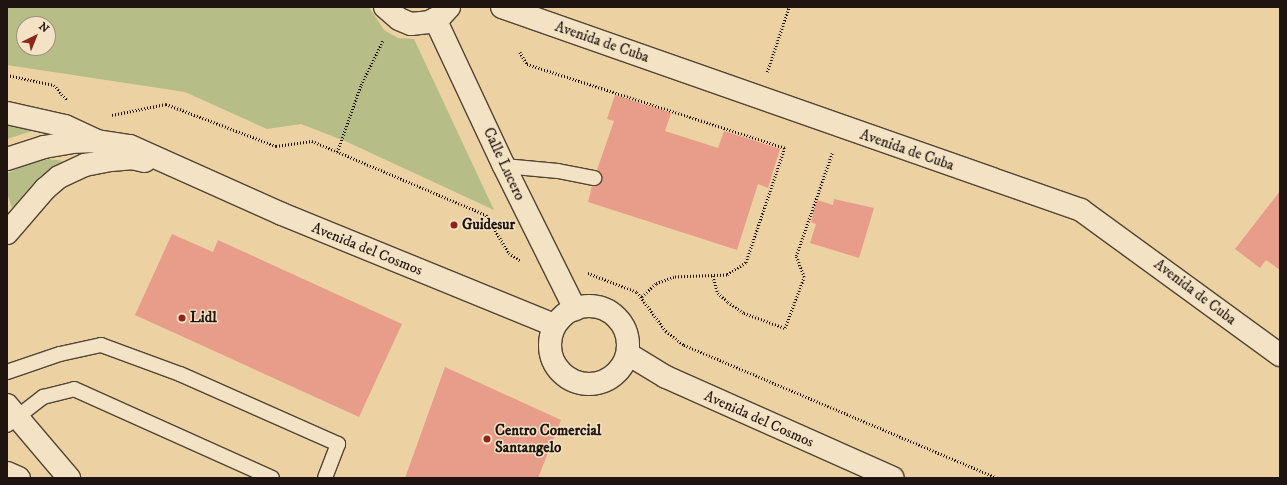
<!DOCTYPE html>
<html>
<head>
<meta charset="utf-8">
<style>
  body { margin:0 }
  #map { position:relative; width:1287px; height:485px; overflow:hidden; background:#ecd2a2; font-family:"IM FELL DW Pica",serif }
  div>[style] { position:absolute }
  .green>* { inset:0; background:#b6bd86 }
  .building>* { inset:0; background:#e79d89 }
  .path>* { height:2.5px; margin-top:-1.25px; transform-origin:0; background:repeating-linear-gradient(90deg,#1f140f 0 1px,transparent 0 3px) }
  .roads { filter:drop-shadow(1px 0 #524434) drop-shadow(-1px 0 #524434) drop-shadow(0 1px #524434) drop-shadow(0 -1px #524434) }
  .lane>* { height:14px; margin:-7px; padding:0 7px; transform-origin:7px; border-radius:7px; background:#f3e2c3 }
  .street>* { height:22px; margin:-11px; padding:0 11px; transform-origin:11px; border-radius:11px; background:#f3e2c3 }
  .secondary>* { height:22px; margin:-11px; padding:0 11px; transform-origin:11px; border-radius:11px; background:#f3e2c3 }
  .secondary>.ring { margin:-11px; padding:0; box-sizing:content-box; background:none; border:22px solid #f3e2c3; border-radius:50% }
  .dots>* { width:11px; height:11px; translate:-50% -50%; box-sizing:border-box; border:2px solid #f3e2c3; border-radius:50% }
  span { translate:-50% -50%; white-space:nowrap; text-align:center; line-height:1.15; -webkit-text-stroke:3px #f3e2c3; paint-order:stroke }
  .street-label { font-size:15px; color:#1f140f }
  .poi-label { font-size:15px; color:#1f140f; font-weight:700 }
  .left { translate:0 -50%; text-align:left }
  .frame { position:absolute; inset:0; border:8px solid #1f140f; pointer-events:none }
  .north { position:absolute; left:16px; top:16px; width:40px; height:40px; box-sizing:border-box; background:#f3e2c3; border:1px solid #9e907b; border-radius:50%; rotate:43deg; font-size:11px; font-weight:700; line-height:16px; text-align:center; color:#1f140f }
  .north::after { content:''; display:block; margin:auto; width:14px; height:18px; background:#8f2418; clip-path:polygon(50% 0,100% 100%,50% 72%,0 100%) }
</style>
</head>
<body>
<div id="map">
  <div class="green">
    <div style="clip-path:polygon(evenodd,7px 7px,369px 7px,384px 30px,398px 38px,414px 39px,494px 210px,345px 141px,301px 124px,267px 129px,185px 92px,7px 65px,7px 7px,24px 24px,48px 24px,48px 48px,24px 48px,24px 24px)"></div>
    <div style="clip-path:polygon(7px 120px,38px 129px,7px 139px)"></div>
    <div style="clip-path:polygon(49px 159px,63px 161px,38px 178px,12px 208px,7px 193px,7px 173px,28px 164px)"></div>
  </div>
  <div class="building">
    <div style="clip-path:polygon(615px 95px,671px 113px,665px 131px,718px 148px,724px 131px,780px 149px,768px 188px,758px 184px,737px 250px,588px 202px,592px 186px,597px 186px,602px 180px,602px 175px,597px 170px,614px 121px,607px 119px)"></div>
    <div style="clip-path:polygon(1280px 191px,1280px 270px,1266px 260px,1260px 268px,1235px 249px)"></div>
    <div style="clip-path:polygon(834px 199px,874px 208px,859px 258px,810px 243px,816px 224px,811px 222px,817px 200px,833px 205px)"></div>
    <div style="clip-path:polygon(172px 234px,213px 252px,218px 240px,402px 324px,359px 417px,135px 315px)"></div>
    <div style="clip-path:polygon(445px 367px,561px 420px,538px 478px,405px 478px)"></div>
  </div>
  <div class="path">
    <div style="left:520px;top:52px;width:14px;rotate:60deg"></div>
    <div style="left:527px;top:64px;width:271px;rotate:18deg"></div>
    <div style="left:785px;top:148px;width:121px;rotate:108.7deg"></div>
    <div style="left:746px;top:263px;width:22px;rotate:148deg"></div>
    <div style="left:727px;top:275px;width:53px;rotate:177.8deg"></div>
    <div style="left:674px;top:277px;width:19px;rotate:159deg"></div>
    <div style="left:656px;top:284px;width:19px;rotate:137deg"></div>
    <div style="left:767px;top:72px;width:69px;rotate:-71.3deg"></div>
    <div style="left:7px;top:75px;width:48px;rotate:12deg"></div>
    <div style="left:54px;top:85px;width:20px;rotate:49deg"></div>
    <div style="left:112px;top:115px;width:55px;rotate:-11.5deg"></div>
    <div style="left:166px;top:104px;width:118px;rotate:20.9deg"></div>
    <div style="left:276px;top:146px;width:36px;rotate:-8deg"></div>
    <div style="left:312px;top:141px;width:189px;rotate:23deg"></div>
    <div style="left:486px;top:215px;width:44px;rotate:58.8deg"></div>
    <div style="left:509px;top:253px;width:14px;rotate:34deg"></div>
    <div style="left:337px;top:152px;width:71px;rotate:-70.3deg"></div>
    <div style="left:361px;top:85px;width:50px;rotate:-63.9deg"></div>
    <div style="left:588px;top:273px;width:53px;rotate:21.2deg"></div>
    <div style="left:637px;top:292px;width:49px;rotate:53.4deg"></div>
    <div style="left:666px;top:331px;width:23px;rotate:38deg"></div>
    <div style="left:684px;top:345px;width:341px;rotate:23deg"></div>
    <div style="left:713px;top:276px;width:18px;rotate:74deg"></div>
    <div style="left:718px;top:293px;width:13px;rotate:42deg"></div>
    <div style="left:728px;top:302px;width:19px;rotate:35deg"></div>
    <div style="left:744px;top:313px;width:44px;rotate:20.1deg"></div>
    <div style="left:785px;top:328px;width:54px;rotate:-69.6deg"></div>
    <div style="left:804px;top:277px;width:22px;rotate:-111deg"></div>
    <div style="left:796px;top:256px;width:109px;rotate:-70.7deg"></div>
  </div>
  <div class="roads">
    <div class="lane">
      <div style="left:504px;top:166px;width:54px;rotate:5.3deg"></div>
      <div style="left:558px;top:171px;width:37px;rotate:11deg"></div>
      <div style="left:7px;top:372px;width:56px;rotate:-18.8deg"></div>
      <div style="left:60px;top:354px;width:42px;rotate:-12.4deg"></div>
      <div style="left:101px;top:345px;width:84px;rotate:20.2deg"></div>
      <div style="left:180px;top:374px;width:173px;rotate:23.9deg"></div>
      <div style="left:338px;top:444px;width:36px;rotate:111deg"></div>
      <div style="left:7px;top:425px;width:46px;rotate:-37.9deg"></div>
      <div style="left:43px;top:397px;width:32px;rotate:-14deg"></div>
      <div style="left:74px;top:389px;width:217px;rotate:24.2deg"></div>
    </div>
    <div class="street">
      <div style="left:385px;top:7px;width:18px;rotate:41deg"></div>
      <div style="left:399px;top:19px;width:13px;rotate:23deg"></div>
      <div style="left:411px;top:24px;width:18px;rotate:-6deg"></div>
      <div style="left:429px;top:22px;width:13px;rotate:-27deg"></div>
      <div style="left:441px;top:16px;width:12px;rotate:-48deg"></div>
      <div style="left:502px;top:7px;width:614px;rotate:19.32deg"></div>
      <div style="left:1081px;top:210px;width:246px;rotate:36.1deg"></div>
      <div style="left:435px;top:19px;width:162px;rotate:64.9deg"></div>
      <div style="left:504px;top:166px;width:160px;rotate:63.6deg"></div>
      <div style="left:7px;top:113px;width:59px;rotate:12.6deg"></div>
      <div style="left:65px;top:126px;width:35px;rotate:25deg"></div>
    </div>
    <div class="secondary">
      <div style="left:7px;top:159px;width:39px;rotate:-18deg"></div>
      <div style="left:44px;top:147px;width:27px;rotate:-10deg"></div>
      <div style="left:71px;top:142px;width:26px;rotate:-2deg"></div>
      <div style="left:97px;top:141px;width:33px;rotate:9deg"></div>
      <div style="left:130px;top:146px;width:167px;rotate:24.1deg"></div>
      <div style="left:282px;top:214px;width:294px;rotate:22.2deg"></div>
      <div style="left:7px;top:233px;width:58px;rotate:-49.2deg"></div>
      <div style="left:45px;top:189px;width:18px;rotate:-41deg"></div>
      <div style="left:59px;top:177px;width:29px;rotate:-25deg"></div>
      <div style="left:85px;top:165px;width:26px;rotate:-11deg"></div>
      <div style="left:111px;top:160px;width:21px;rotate:-5deg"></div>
      <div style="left:132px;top:158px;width:13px;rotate:13deg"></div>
      <div class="ring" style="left:550px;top:306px;width:56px;height:56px"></div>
      <div style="left:628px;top:354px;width:44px;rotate:31.2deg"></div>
      <div style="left:666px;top:377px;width:248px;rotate:24deg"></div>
      <div style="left:7px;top:405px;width:96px;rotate:49.7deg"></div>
      <div style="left:7px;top:473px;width:13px;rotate:23deg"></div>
    </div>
  </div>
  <div class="dots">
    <div style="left:454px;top:225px;background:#8f2418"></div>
    <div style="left:182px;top:318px;background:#8f2418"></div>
    <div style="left:487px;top:439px;background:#8f2418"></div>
  </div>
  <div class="street-label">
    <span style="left:602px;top:42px;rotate:19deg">Avenida de Cuba</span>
    <span style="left:907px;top:150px;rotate:19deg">Avenida de Cuba</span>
    <span style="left:504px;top:164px;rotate:65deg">Calle Lucero</span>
    <span style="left:367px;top:249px;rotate:22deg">Avenida del Cosmos</span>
    <span style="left:1195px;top:292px;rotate:37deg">Avenida de Cuba</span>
    <span style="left:759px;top:419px;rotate:24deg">Avenida del Cosmos</span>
  </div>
  <div class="poi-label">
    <span class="left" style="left:462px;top:225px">Guidesur</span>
    <span class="left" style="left:190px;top:318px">Lidl</span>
    <span class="left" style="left:495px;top:439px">Centro Comercial<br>Santangelo</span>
  </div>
  <div class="frame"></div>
  <div class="north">N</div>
</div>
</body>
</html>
